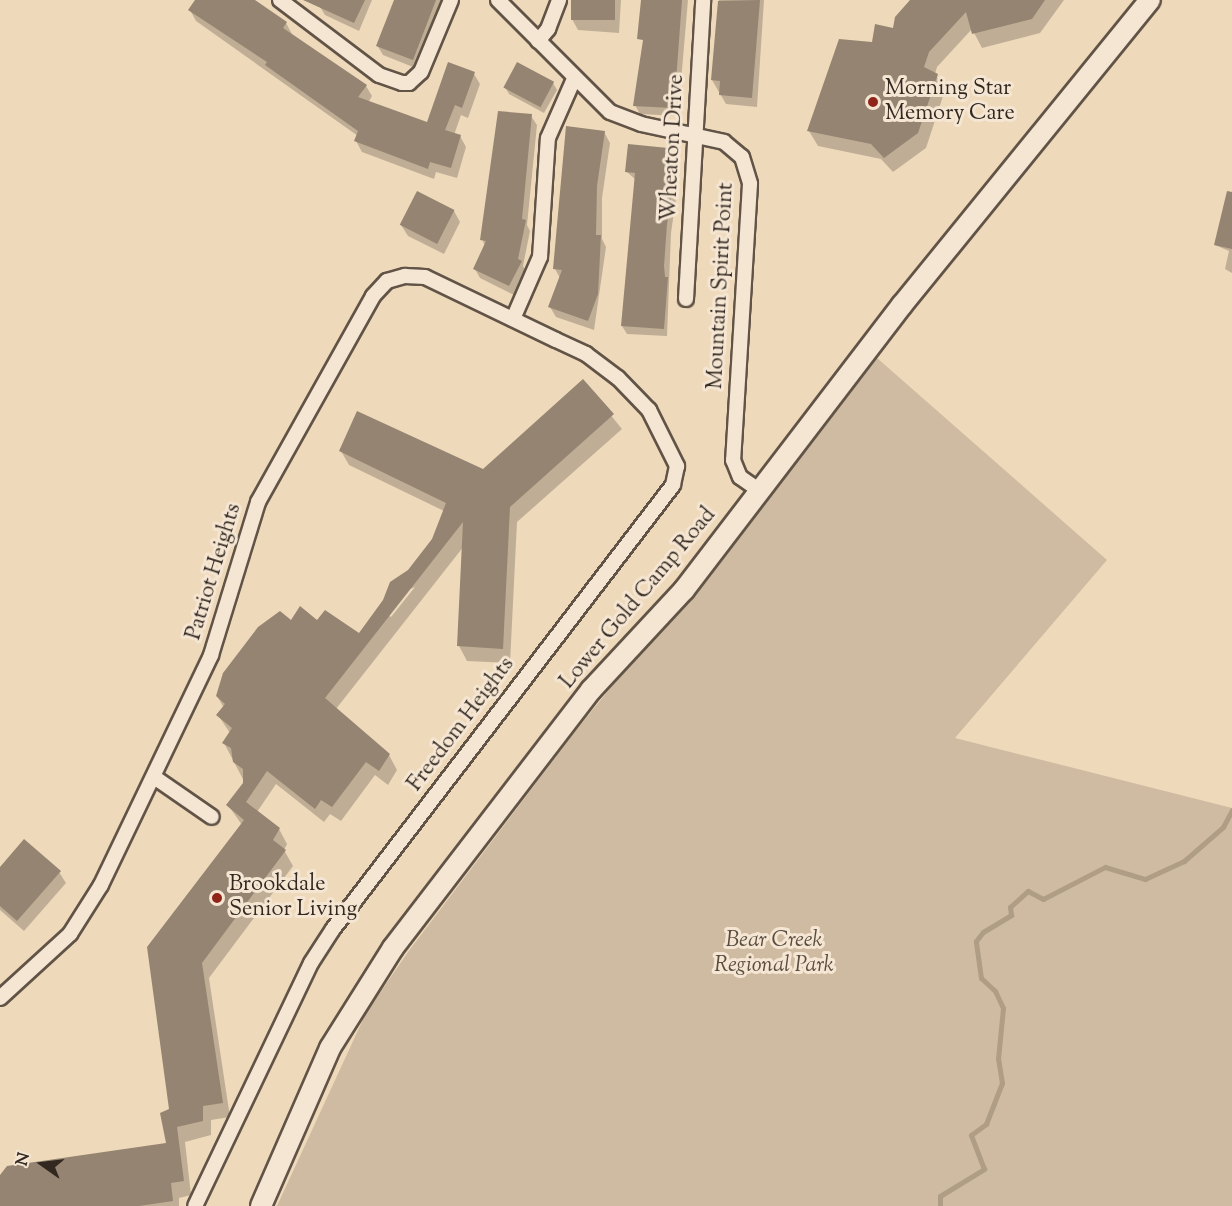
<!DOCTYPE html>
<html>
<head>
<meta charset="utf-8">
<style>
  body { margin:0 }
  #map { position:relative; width:1232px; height:1206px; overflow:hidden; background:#efd9bb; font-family:"Sorts Mill Goudy",serif }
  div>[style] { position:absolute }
  .green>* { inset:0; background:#cfbba1 }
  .shadow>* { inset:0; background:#0003 }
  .stream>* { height:5px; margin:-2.5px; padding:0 2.5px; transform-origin:2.5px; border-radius:2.5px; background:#af9d86 }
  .building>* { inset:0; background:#948471; transform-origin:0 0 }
  .roads { filter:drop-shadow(2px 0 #615447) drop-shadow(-2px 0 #615447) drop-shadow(0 2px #615447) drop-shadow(0 -2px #615447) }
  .street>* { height:14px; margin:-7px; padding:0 7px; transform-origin:7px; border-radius:7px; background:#f5e6d3 }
  .secondary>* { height:20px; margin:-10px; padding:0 10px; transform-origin:10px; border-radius:10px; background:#f5e6d3 }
  .dots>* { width:16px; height:16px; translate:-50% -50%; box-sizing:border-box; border:3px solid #f5e6d3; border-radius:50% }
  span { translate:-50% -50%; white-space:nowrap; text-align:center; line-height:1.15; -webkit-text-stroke:6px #f5e6d3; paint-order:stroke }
  .poi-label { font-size:22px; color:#322820 }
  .left { translate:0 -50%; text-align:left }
  .street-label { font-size:22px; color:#322820 }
  .park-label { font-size:22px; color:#594d40; font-style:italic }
  .north { position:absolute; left:12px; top:1134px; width:60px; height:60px; -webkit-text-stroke:4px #f5e6d3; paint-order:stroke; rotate:284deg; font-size:16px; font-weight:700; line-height:24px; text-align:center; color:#322820 }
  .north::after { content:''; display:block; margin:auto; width:21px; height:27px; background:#322820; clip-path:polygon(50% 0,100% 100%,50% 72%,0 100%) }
</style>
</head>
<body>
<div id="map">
  <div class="green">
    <div style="clip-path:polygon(877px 358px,1107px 560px,955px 738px,1232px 808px,1232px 1206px,277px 1206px,366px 1013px,408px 952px,574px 733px)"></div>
  </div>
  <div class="shadow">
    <div style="clip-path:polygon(197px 0,253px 0,286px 23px,292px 34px,366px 86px,372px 96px,368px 103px,428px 124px,474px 74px,480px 84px,468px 118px,461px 115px,454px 135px,460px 136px,466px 147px,457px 178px,436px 172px,434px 179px,362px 152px,356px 141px,358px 136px,196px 21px,190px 10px)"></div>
    <div style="clip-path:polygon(323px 0,372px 0,359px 31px,325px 15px,320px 7px)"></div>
    <div style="clip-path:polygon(395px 0,443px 0,418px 69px,383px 55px,377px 45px)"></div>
    <div style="clip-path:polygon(573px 0,621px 0,619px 33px,578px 30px,572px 19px)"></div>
    <div style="clip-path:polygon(645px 0,688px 0,678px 116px,640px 114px,635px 105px,644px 40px)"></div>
    <div style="clip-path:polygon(719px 0,764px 0,757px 107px,726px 104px,712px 80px)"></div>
    <div style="clip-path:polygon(910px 0,1064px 0,1040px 33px,982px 48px,972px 29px,937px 67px,935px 74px,945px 90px,926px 148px,893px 172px,881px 159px,818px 146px,809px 131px,873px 43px,894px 30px)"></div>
    <div style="clip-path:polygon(553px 83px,557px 90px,544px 113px,509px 94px,505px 87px)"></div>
    <div style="clip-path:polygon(531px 116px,537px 125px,527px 225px,530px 231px,523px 266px,526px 271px,514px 295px,480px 278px,475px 269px,485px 246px,482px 239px)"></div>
    <div style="clip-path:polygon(604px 132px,610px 143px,602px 198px,602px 239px,606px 247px,594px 330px,556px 317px,550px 307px,560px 278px,555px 269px)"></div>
    <div style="clip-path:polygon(667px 149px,672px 157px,670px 183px,677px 191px,671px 233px,667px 336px,627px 334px,622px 326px,636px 180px,627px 172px)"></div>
    <div style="clip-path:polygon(454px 211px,460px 222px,444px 254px,408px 236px,401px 225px)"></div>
    <div style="clip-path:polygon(1232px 215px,1232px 273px,1225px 269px,1229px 251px,1215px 245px)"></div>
    <div style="clip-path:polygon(evenodd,583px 381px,622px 429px,517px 522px,510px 663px,467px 661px,459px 646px,464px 546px,336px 709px,389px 755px,397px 770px,388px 785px,375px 775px,341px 821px,330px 814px,324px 822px,276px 784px,257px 812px,279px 829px,287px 844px,284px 850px,293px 866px,209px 978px,230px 1117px,211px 1120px,211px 1135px,185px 1142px,191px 1195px,179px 1198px,179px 1206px,0 1206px,0 1177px,167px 1145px,171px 1110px,148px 947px,242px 825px,228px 805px,245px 783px,224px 743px,230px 733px,218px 715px,224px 708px,217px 696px,291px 622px,318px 622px,359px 635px,433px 540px,444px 511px,349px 465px,341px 451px,483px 471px,583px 381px,415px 587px,391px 617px,388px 615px,408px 590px,415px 587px)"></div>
    <div style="clip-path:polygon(0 870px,59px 872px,66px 883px,24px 931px,0 910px)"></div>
  </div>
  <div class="stream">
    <div style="left:940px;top:1206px;width:10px;rotate:-90deg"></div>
    <div style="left:940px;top:1196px;width:52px;rotate:-31.5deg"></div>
    <div style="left:984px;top:1169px;width:36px;rotate:-111deg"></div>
    <div style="left:971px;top:1135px;width:19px;rotate:-36deg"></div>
    <div style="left:986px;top:1124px;width:44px;rotate:-68.7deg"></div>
    <div style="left:1002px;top:1083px;width:24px;rotate:-99deg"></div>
    <div style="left:998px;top:1059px;width:51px;rotate:-84.4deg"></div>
    <div style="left:1003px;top:1008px;width:19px;rotate:-115deg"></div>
    <div style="left:995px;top:991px;width:19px;rotate:-137deg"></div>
    <div style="left:981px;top:978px;width:37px;rotate:-98deg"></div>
    <div style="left:976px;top:941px;width:11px;rotate:-52deg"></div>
    <div style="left:983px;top:932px;width:33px;rotate:-31deg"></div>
    <div style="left:1011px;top:915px;width:8px;rotate:-97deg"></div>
    <div style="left:1010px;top:907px;width:24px;rotate:-42deg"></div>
    <div style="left:1028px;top:891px;width:17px;rotate:28deg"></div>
    <div style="left:1043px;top:899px;width:70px;rotate:-27.3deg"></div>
    <div style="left:1105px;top:867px;width:42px;rotate:16.7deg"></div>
    <div style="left:1145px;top:879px;width:43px;rotate:-24.8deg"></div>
    <div style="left:1184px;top:861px;width:52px;rotate:-41.1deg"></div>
    <div style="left:1223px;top:827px;width:19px;rotate:-62deg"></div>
  </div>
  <div class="building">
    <div style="clip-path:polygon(195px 0,255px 0,287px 22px,283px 28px,367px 85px,358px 97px,427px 122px,448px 62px,475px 72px,462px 108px,455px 105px,445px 130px,461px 135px,451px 168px,430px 162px,428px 169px,354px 141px,358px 131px,265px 65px,267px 62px,188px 10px)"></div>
    <div style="clip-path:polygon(303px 0,365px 0,354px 23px)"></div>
    <div style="clip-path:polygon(394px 0,436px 0,413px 60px,376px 46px)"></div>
    <div style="left:571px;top:0;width:44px;height:20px"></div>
    <div style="clip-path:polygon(641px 0,682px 0,674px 108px,633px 106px,643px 40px,637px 39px)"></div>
    <div style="clip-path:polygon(760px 0,752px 98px,719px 95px,720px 81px,711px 80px,718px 1px)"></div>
    <div style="clip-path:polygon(910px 0,1045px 0,1032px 19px,972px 34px,966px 12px,929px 52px,924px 67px,938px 74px,918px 133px,884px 158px,871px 144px,807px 131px,839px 39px,872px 42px,875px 24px,893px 28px,895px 17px)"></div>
    <div style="left:517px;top:62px;width:42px;height:29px;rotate:28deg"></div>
    <div style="clip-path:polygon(498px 111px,532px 114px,522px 219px,526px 220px,518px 259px,522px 261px,509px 286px,473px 269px,486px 241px,480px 240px)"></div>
    <div style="clip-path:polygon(566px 126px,605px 131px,597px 186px,596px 235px,601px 235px,598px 294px,588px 321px,548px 307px,562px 270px,553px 269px)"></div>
    <div style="clip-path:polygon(628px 144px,668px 148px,665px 181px,674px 181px,667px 224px,664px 266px,665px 277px,668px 277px,664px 329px,621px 326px,635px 173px,625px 172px)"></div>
    <div style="left:417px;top:191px;width:42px;height:38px;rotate:27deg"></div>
    <div style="clip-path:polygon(1227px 191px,1232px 192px,1232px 249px,1214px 245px)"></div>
    <div style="clip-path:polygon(583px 379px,614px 414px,510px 507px,503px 649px,457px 646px,463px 522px,325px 698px,390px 754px,379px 771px,366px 762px,332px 807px,321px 800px,315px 809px,267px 771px,246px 802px,280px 828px,273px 840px,286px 850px,202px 963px,223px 1103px,203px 1106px,203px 1121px,177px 1127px,184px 1181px,171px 1183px,173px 1201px,139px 1206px,0 1206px,0 1175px,7px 1166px,166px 1143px,160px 1113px,169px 1109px,147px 947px,244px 820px,226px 805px,243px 783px,243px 769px,233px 762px,231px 748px,222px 743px,232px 728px,216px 715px,225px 704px,216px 696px,223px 673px,258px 627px,280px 611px,291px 620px,300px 606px,317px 620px,325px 610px,359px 633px,383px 600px,390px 582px,408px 570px,432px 539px,446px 503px,339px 451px,357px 411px,483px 469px)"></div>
    <div style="clip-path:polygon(24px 839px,61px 871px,17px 921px,0 906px,0 867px)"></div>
  </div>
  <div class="roads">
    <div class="street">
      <div style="left:280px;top:0;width:124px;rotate:37.1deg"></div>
      <div style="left:379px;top:75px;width:24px;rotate:19deg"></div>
      <div style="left:402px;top:83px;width:7px"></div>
      <div style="left:409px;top:83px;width:16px;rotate:-43deg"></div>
      <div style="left:421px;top:72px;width:78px;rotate:-67.4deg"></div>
      <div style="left:498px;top:0;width:158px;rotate:45deg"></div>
      <div style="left:610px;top:112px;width:33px;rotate:21deg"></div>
      <div style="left:641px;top:124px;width:85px;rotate:12.2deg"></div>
      <div style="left:724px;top:142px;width:23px;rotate:40deg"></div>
      <div style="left:742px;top:157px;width:28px;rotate:73deg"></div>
      <div style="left:750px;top:184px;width:277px;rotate:93.5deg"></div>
      <div style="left:733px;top:460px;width:18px;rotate:68deg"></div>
      <div style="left:740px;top:477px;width:24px;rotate:35deg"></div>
      <div style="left:538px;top:41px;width:16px;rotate:-50deg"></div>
      <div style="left:548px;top:29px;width:31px;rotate:-69deg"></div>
      <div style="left:686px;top:299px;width:299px;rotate:-86.7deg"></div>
      <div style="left:513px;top:319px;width:68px;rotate:-66.5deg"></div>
      <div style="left:540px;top:257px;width:119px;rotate:-86.2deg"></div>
      <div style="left:548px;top:138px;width:64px;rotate:-66.2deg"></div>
      <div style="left:154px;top:777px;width:70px;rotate:34.6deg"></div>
      <div style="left:0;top:998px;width:95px;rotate:-42.4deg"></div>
      <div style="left:70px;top:934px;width:58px;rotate:-57.7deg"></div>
      <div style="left:101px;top:885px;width:255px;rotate:-64.4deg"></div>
      <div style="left:211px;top:655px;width:160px;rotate:-72.9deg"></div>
      <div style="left:258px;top:502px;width:236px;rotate:-60.8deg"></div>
      <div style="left:373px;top:296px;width:21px;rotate:-47deg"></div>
      <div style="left:387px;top:281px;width:19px;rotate:-16deg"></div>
      <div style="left:405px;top:276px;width:20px;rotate:3deg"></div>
      <div style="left:425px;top:277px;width:145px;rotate:25.7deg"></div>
      <div style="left:556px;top:340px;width:33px;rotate:25deg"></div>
      <div style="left:586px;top:354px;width:40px;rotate:37deg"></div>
      <div style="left:618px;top:378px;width:45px;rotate:45.9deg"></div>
      <div style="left:649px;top:410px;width:63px;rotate:63.4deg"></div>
      <div style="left:677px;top:466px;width:19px;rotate:102deg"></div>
      <div style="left:673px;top:485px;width:559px;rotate:127.44deg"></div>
      <div style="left:333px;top:929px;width:40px;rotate:122.9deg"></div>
      <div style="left:311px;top:963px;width:269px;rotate:115.5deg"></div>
    </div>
    <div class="secondary">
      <div style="left:261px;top:1206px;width:172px;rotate:-66.4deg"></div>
      <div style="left:330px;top:1048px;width:118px;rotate:-57.8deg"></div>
      <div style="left:393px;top:948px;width:325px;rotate:-52.5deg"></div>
      <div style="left:591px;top:690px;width:137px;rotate:-47.1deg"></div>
      <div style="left:684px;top:590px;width:359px;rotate:-52.6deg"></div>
      <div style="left:902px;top:305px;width:393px;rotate:-50.9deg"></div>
    </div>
  </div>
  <div class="dots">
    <div style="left:873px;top:102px;background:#8f2418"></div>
    <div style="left:217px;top:898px;background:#8f2418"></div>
  </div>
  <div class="poi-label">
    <span class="left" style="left:885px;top:102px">Morning Star<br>Memory Care</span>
    <span class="left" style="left:229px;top:898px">Brookdale<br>Senior Living</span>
  </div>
  <div class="street-label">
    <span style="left:674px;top:148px;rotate:-87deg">Wheaton Drive</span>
    <span style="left:722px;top:286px;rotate:-87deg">Mountain Spirit Point</span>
    <span style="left:215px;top:572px;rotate:-73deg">Patriot Heights</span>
    <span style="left:639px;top:599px;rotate:-50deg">Lower Gold Camp Road</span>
    <span style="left:462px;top:725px;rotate:-53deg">Freedom Heights</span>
  </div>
  <div class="park-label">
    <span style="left:774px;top:954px">Bear Creek<br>Regional Park</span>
  </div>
  <div class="north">N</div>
</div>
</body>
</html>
